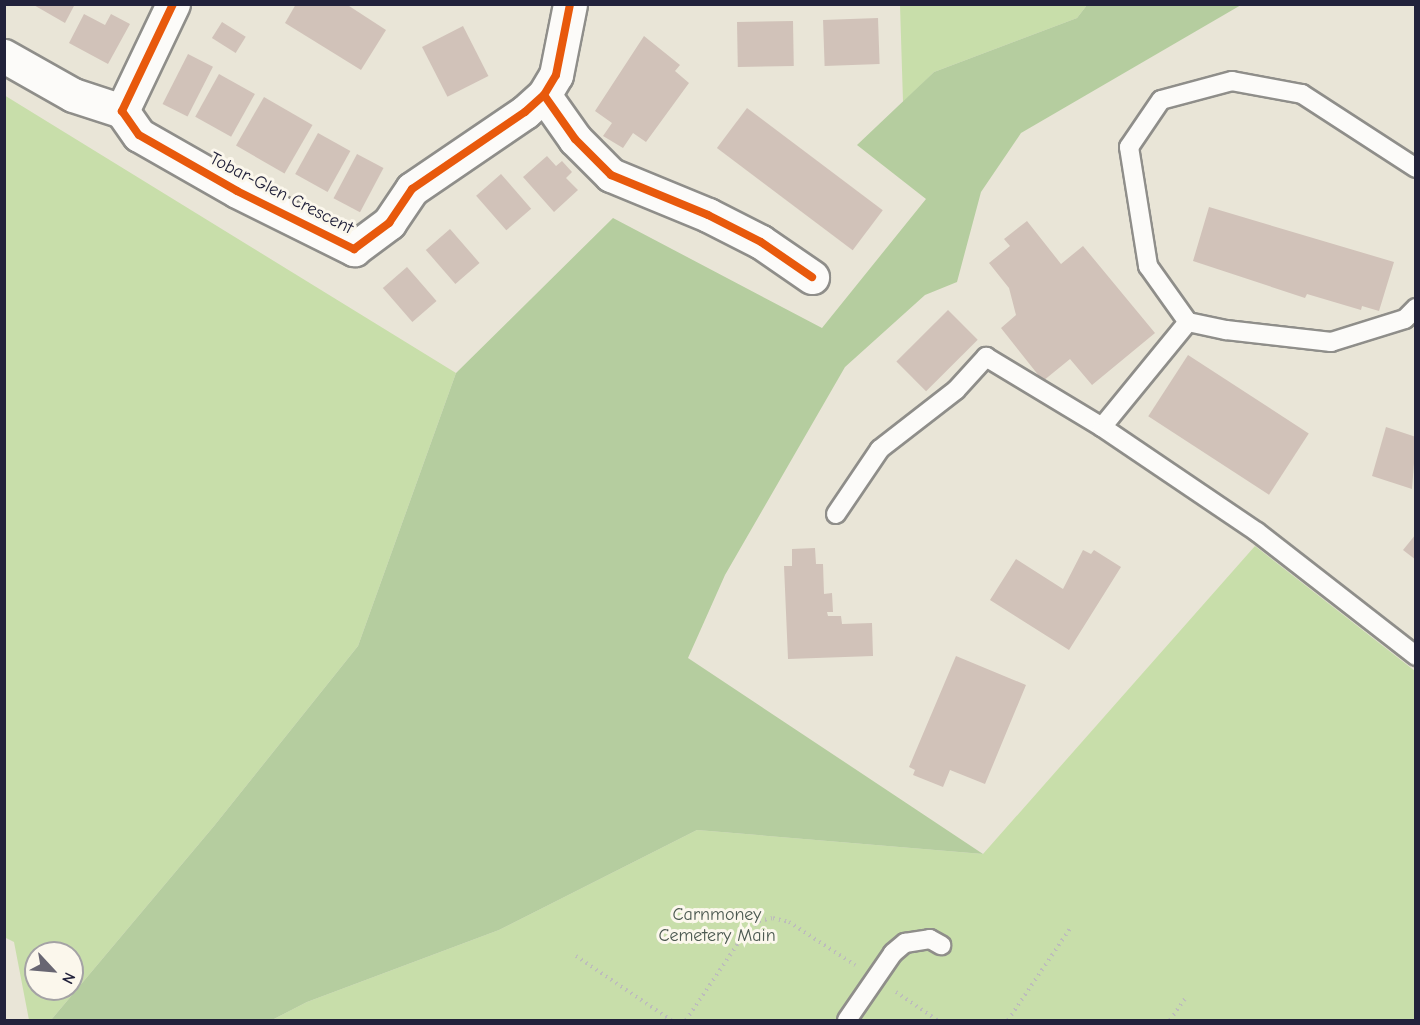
<!DOCTYPE html>
<html>
<head>
<meta charset="utf-8">
<style>
  body { margin:0 }
  #map { position:relative; width:1420px; height:1025px; overflow:hidden; background:#e9e5d7; font-family:"Comic Neue",sans-serif }
  div>[style] { position:absolute }
  .green>* { inset:0; background:#c8deaa }
  .forest>* { inset:0; background:#b5cd9f }
  .building>* { inset:0; background:#d1c2b9; transform-origin:0 0 }
  .path>* { height:4px; margin-top:-2px; transform-origin:0; background:repeating-linear-gradient(90deg,#bdbcbc 0 1.5px,transparent 0 6px) }
  .roads { filter:drop-shadow(2px 0 #8f8e8a) drop-shadow(-2px 0 #8f8e8a) drop-shadow(0 2px #8f8e8a) drop-shadow(0 -2px #8f8e8a) }
  .service>* { height:18px; margin:-9px; padding:0 9px; transform-origin:9px; border-radius:9px; background:#fcfbf9 }
  .minor>* { height:33px; margin:-16.5px; padding:0 16.5px; transform-origin:16.5px; border-radius:16.5px; background:#fcfbf9 }
  .cycleway>* { height:8px; margin:-4px; padding:0 4px; transform-origin:4px; border-radius:4px; background:#e8590c }
  span { translate:-50% -50%; white-space:nowrap; text-align:center; line-height:1.15; -webkit-text-stroke:6px #fbf7ec; paint-order:stroke }
  .street-label { font-size:18px; color:#22223b }
  .park-label { font-size:18px; color:#4c5951 }
  .frame { position:absolute; inset:0; border:6px solid #22223b; pointer-events:none }
  .north { position:absolute; left:24px; top:941px; width:60px; height:60px; box-sizing:border-box; background:#fbf7ec; border:2px solid #a4a2a5; border-radius:50%; rotate:116deg; font-size:16px; font-weight:700; line-height:24px; text-align:center; color:#22223b }
  .north::after { content:''; display:block; margin:auto; width:21px; height:27px; background:#686672; clip-path:polygon(50% 0,100% 100%,50% 72%,0 100%) }
</style>
</head>
<body>
<div id="map">
  <div class="green">
    <div style="clip-path:polygon(900px 5px,1087px 5px,1077px 18px,934px 72px,903px 102px)"></div>
    <div style="clip-path:polygon(evenodd,4px 95px,456px 373px,358px 646px,214px 826px,51px 1020px,29px 1020px,14px 942px,4px 937px,4px 95px,36px 953px,72px 953px,72px 989px,36px 989px,36px 953px)"></div>
    <div style="clip-path:polygon(1255px 546px,1415px 671px,1415px 1020px,272px 1020px,307px 1002px,499px 930px,697px 830px,983px 854px)"></div>
  </div>
  <div class="forest">
    <div style="clip-path:polygon(1087px 5px,1241px 5px,1021px 133px,981px 192px,957px 282px,925px 295px,845px 367px,725px 575px,688px 658px,983px 854px,697px 830px,499px 930px,307px 1002px,272px 1020px,51px 1020px,214px 826px,358px 646px,456px 373px,613px 218px,822px 328px,926px 199px,857px 145px,934px 72px,1077px 18px)"></div>
  </div>
  <div class="building">
    <div style="clip-path:polygon(32px 4px,75px 4px,65px 23px)"></div>
    <div style="clip-path:polygon(296px 4px,346px 4px,386px 30px,361px 70px,285px 23px)"></div>
    <div style="clip-path:polygon(84px 14px,105px 25px,111px 14px,130px 24px,108px 64px,69px 43px)"></div>
    <div style="left:878px;top:18px;width:46px;height:55px;rotate:88deg"></div>
    <div style="left:793px;top:21px;width:45px;height:56px;rotate:89deg"></div>
    <div style="left:222px;top:22px;width:28px;height:19px;rotate:32deg"></div>
    <div style="left:463px;top:26px;width:56px;height:46px;rotate:63deg"></div>
    <div style="clip-path:polygon(644px 36px,680px 65px,675px 71px,689px 83px,646px 142px,633px 133px,623px 148px,603px 136px,612px 123px,595px 111px)"></div>
    <div style="left:188px;top:54px;width:28px;height:56px;rotate:27deg"></div>
    <div style="left:219px;top:74px;width:41px;height:49px;rotate:29deg"></div>
    <div style="left:264px;top:97px;width:56px;height:56px;rotate:30deg"></div>
    <div style="left:747px;top:108px;width:170px;height:50px;rotate:37deg"></div>
    <div style="left:318px;top:133px;width:37px;height:47px;rotate:29deg"></div>
    <div style="left:357px;top:154px;width:30px;height:50px;rotate:28deg"></div>
    <div style="clip-path:polygon(547px 156px,556px 166px,562px 161px,572px 172px,566px 178px,578px 190px,554px 212px,523px 177px)"></div>
    <div style="left:501px;top:174px;width:46px;height:33px;rotate:49deg"></div>
    <div style="clip-path:polygon(1209px 207px,1394px 262px,1379px 311px,1362px 306px,1361px 310px,1307px 294px,1305px 298px,1193px 261px)"></div>
    <div style="clip-path:polygon(1027px 221px,1061px 264px,1083px 246px,1155px 333px,1092px 385px,1070px 359px,1043px 381px,1001px 328px,1016px 315px,1009px 288px,989px 263px,1010px 246px,1004px 239px)"></div>
    <div style="left:450px;top:229px;width:45px;height:32px;rotate:49deg"></div>
    <div style="left:407px;top:267px;width:45px;height:32px;rotate:49deg"></div>
    <div style="left:948px;top:310px;width:42px;height:73px;rotate:45deg"></div>
    <div style="left:1188px;top:355px;width:144px;height:73px;rotate:33deg"></div>
    <div style="clip-path:polygon(1386px 427px,1416px 437px,1412px 489px,1372px 476px)"></div>
    <div style="clip-path:polygon(1416px 534px,1416px 560px,1403px 550px)"></div>
    <div style="clip-path:polygon(815px 548px,816px 564px,823px 564px,824px 594px,832px 593px,833px 612px,827px 612px,828px 616px,841px 616px,842px 624px,872px 623px,873px 656px,788px 659px,784px 566px,792px 566px,792px 549px)"></div>
    <div style="clip-path:polygon(1083px 550px,1091px 554px,1094px 550px,1121px 567px,1069px 650px,990px 600px,1016px 559px,1063px 589px)"></div>
    <div style="clip-path:polygon(956px 656px,1026px 685px,985px 784px,950px 770px,943px 787px,913px 775px,915px 770px,909px 767px)"></div>
  </div>
  <div class="path">
    <div style="left:576px;top:956px;width:115px;rotate:34deg"></div>
    <div style="left:896px;top:992px;width:50px;rotate:34.3deg"></div>
    <div style="left:686px;top:1020px;width:105px;rotate:-55.9deg"></div>
    <div style="left:745px;top:933px;width:18px;rotate:-41deg"></div>
    <div style="left:759px;top:921px;width:14px;rotate:-12deg"></div>
    <div style="left:773px;top:918px;width:16px;rotate:14deg"></div>
    <div style="left:789px;top:922px;width:79px;rotate:33.1deg"></div>
    <div style="left:1008px;top:1020px;width:112px;rotate:-55.9deg"></div>
    <div style="left:1170px;top:1020px;width:28px;rotate:-55deg"></div>
  </div>
  <div class="roads">
    <div class="service">
      <div style="left:1416px;top:168px;width:136px;rotate:-147deg"></div>
      <div style="left:1302px;top:94px;width:71px;rotate:-169.5deg"></div>
      <div style="left:1232px;top:81px;width:73px;rotate:165deg"></div>
      <div style="left:1161px;top:100px;width:57px;rotate:124.2deg"></div>
      <div style="left:1129px;top:147px;width:121px;rotate:80.9deg"></div>
      <div style="left:1148px;top:266px;width:69px;rotate:54.5deg"></div>
      <div style="left:1188px;top:322px;width:39px;rotate:12deg"></div>
      <div style="left:1226px;top:330px;width:106px;rotate:6.5deg"></div>
      <div style="left:1331px;top:342px;width:77px;rotate:-17.3deg"></div>
      <div style="left:1405px;top:319px;width:16px;rotate:-45deg"></div>
      <div style="left:1102px;top:427px;width:136px;rotate:-50.7deg"></div>
      <div style="left:836px;top:514px;width:78px;rotate:-55.9deg"></div>
      <div style="left:880px;top:449px;width:96px;rotate:-37.8deg"></div>
      <div style="left:956px;top:390px;width:45px;rotate:-47.7deg"></div>
      <div style="left:986px;top:357px;width:135px;rotate:31.1deg"></div>
      <div style="left:1102px;top:427px;width:187px;rotate:34.1deg"></div>
      <div style="left:1257px;top:532px;width:202px;rotate:37.9deg"></div>
      <div style="left:847px;top:1020px;width:81px;rotate:-55.5deg"></div>
      <div style="left:893px;top:953px;width:16px;rotate:-40deg"></div>
      <div style="left:905px;top:943px;width:25px;rotate:-9deg"></div>
      <div style="left:930px;top:939px;width:13px;rotate:29deg"></div>
    </div>
    <div class="minor">
      <div style="left:173px;top:4px;width:119px;rotate:115.5deg"></div>
      <div style="left:122px;top:111px;width:29px;rotate:55deg"></div>
      <div style="left:139px;top:135px;width:113px;rotate:29.7deg"></div>
      <div style="left:237px;top:191px;width:131px;rotate:26.4deg"></div>
      <div style="left:354px;top:249px;width:44px;rotate:-36.6deg"></div>
      <div style="left:389px;top:223px;width:41px;rotate:-55.9deg"></div>
      <div style="left:412px;top:189px;width:137px;rotate:-34.3deg"></div>
      <div style="left:525px;top:112px;width:25px;rotate:-42deg"></div>
      <div style="left:544px;top:95px;width:23px;rotate:-59deg"></div>
      <div style="left:556px;top:75px;width:72px;rotate:-78.8deg"></div>
      <div style="left:4px;top:56px;width:79px;rotate:29.5deg"></div>
      <div style="left:73px;top:95px;width:52px;rotate:18.1deg"></div>
      <div style="left:544px;top:95px;width:54px;rotate:54.8deg"></div>
      <div style="left:575px;top:139px;width:51px;rotate:45deg"></div>
      <div style="left:611px;top:175px;width:105px;rotate:22.4deg"></div>
      <div style="left:708px;top:215px;width:59px;rotate:27deg"></div>
      <div style="left:761px;top:242px;width:62px;rotate:34.5deg"></div>
    </div>
  </div>
  <div class="cycleway">
    <div style="left:173px;top:4px;width:119px;rotate:115.5deg"></div>
    <div style="left:122px;top:111px;width:29px;rotate:55deg"></div>
    <div style="left:139px;top:135px;width:113px;rotate:29.7deg"></div>
    <div style="left:237px;top:191px;width:131px;rotate:26.4deg"></div>
    <div style="left:354px;top:249px;width:44px;rotate:-36.6deg"></div>
    <div style="left:389px;top:223px;width:41px;rotate:-55.9deg"></div>
    <div style="left:412px;top:189px;width:137px;rotate:-34.3deg"></div>
    <div style="left:525px;top:112px;width:25px;rotate:-42deg"></div>
    <div style="left:544px;top:95px;width:23px;rotate:-59deg"></div>
    <div style="left:556px;top:75px;width:72px;rotate:-78.8deg"></div>
    <div style="left:544px;top:95px;width:54px;rotate:54.8deg"></div>
    <div style="left:575px;top:139px;width:51px;rotate:45deg"></div>
    <div style="left:611px;top:175px;width:105px;rotate:22.4deg"></div>
    <div style="left:708px;top:215px;width:59px;rotate:27deg"></div>
    <div style="left:761px;top:242px;width:62px;rotate:34.5deg"></div>
  </div>
  <div class="street-label">
    <span style="left:281px;top:194px;rotate:27deg">Tobar-Glen Crescent</span>
  </div>
  <div class="park-label">
    <span style="left:717px;top:926px">Carnmoney<br>Cemetery Main</span>
  </div>
  <div class="frame"></div>
  <div class="north">N</div>
</div>
</body>
</html>
